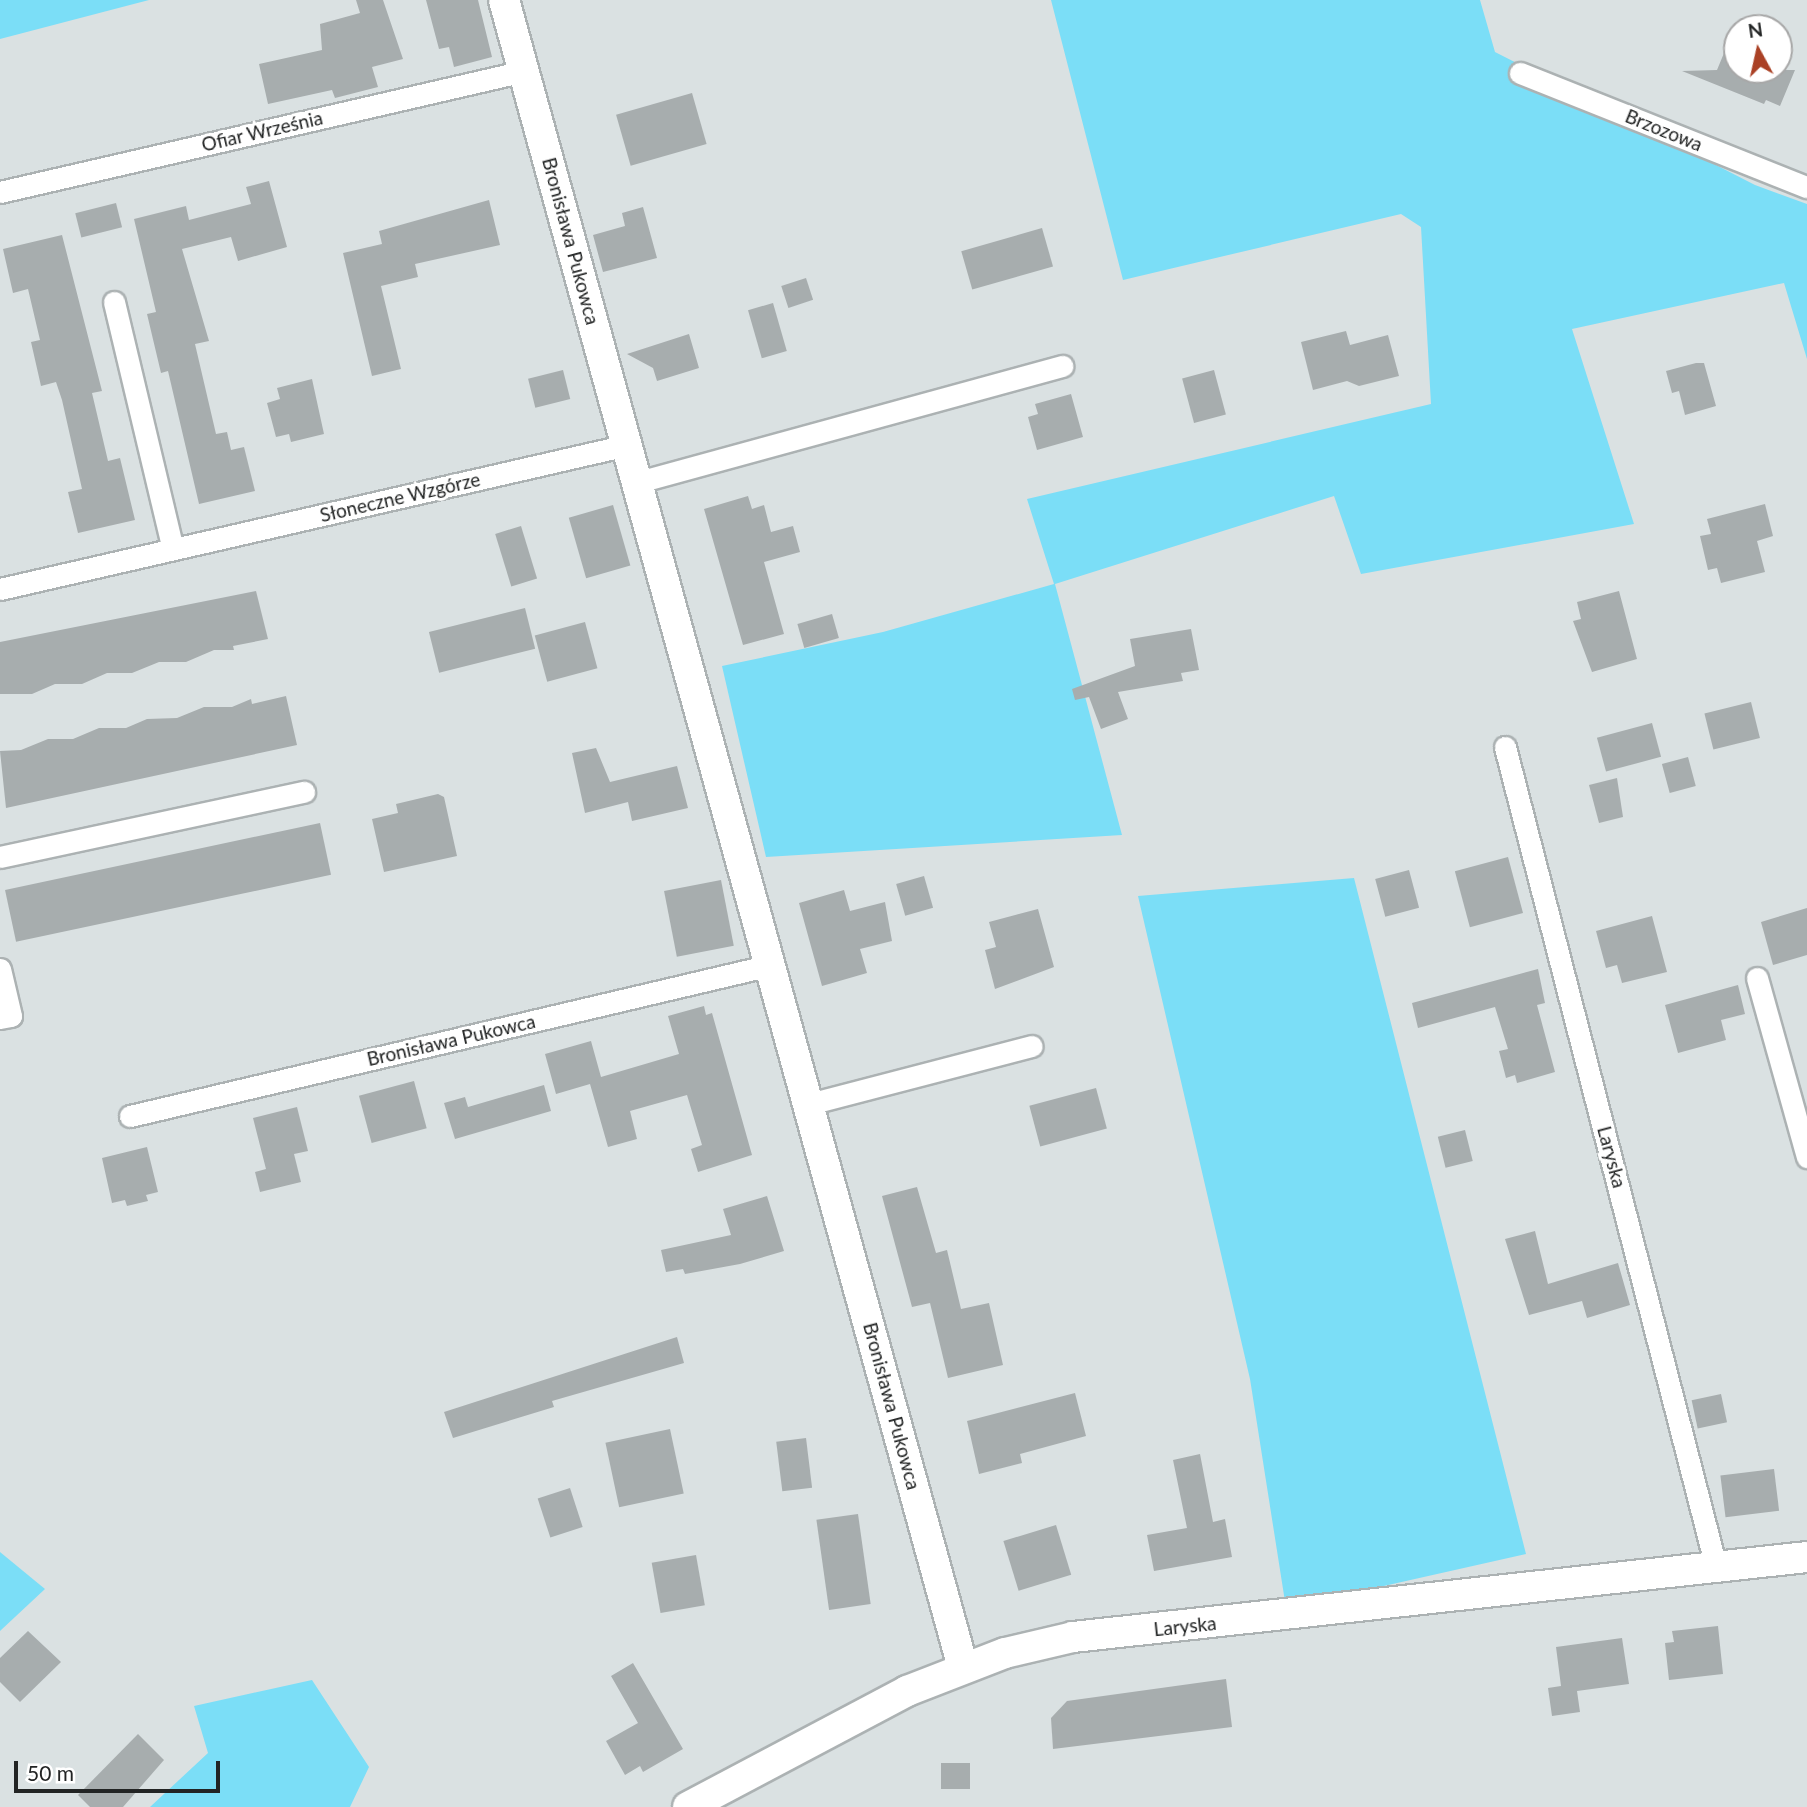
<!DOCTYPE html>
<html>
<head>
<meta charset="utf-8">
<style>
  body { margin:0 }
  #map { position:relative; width:1807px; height:1807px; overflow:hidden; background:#dae1e2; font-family:Lato,sans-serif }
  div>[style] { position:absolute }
  .green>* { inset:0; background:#7bdef7 }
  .building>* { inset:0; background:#a7adae; transform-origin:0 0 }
  .roads { filter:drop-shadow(2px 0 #acb2b3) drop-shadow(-2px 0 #acb2b3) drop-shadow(0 2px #acb2b3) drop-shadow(0 -2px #acb2b3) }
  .street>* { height:21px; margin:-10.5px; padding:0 10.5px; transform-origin:10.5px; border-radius:10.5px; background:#fff }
  .secondary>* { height:30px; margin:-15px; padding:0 15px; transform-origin:15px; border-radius:15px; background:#fff }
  span { translate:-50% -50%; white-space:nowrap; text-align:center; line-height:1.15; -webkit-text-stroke:6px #fff; paint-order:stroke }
  .street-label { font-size:19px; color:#222424 }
  .north { position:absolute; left:1723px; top:14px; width:70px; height:70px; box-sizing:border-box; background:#fff; border:2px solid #a7a7a7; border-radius:50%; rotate:352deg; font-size:19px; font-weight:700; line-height:28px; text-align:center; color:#222424 }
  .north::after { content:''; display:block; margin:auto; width:24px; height:32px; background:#aa4125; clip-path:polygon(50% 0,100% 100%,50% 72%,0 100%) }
  .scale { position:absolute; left:14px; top:1761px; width:206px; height:32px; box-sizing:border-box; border:4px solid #222424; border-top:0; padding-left:9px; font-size:21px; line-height:24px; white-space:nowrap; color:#222424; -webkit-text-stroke:5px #fff; paint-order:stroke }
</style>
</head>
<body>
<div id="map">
  <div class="green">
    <div style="clip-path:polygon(0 0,149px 0,0 39px)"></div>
    <div style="clip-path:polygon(1051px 0,1480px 0,1495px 52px,1755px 185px,1807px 204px,1807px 359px,1784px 283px,1572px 329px,1634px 524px,1361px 574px,1334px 496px,1055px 584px,1122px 835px,766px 857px,722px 666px,883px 632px,1054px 584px,1027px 499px,1431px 404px,1421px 227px,1401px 214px,1123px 280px)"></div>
    <div style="clip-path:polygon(1354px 878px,1526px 1554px,1286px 1608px,1250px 1379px,1138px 896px)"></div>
    <div style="clip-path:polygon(0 1552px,45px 1589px,0 1631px)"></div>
    <div style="clip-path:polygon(312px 1680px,369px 1767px,350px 1807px,150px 1807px,208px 1753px,194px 1706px)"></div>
  </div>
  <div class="building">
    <div style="clip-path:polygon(356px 0,383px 0,403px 59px,372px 67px,378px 87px,335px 98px,332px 90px,268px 104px,259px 64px,322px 50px,320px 24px,360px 13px)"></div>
    <div style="clip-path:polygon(426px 0,478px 0,492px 57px,454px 67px,449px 47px,439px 49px)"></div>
    <div style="clip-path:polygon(1736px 24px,1737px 70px,1795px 70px,1780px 106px,1766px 100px,1764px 104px,1682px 71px,1717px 70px)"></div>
    <div style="left:692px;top:93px;width:53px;height:79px;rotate:74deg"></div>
    <div style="clip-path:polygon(269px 181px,287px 247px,238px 261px,231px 237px,182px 249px,209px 341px,195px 344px,216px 434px,227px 432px,231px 450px,244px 447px,255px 491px,199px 504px,168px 371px,161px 373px,147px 314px,156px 312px,134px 219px,186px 206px,189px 220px,251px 204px,246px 187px)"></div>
    <div style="clip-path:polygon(489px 200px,500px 245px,415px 264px,418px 277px,381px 286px,401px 369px,372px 376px,343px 253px,382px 244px,379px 231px)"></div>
    <div style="left:116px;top:203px;width:25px;height:42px;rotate:76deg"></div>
    <div style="clip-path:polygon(643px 207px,657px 258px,603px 272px,593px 235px,625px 226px,622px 213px)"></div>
    <div style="left:1042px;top:228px;width:40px;height:84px;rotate:74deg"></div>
    <div style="clip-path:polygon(62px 235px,102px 391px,92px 393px,108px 461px,120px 458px,135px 520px,78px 533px,68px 492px,82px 489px,62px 400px,56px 382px,41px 386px,31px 342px,40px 340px,28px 289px,13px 293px,3px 249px)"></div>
    <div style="left:806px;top:278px;width:23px;height:26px;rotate:72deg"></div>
    <div style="left:773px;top:303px;width:50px;height:26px;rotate:74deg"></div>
    <div style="clip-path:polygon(1346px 331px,1350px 345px,1388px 335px,1399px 376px,1359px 386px,1347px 381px,1313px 390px,1301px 342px)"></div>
    <div style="clip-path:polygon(689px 334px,699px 368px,657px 381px,653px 368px,627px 354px)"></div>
    <div style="clip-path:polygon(1696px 363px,1704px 363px,1716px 406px,1685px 415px,1679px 391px,1672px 393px,1666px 371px)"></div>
    <div style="left:563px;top:370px;width:30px;height:36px;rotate:76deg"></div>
    <div style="left:1214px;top:370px;width:46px;height:33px;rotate:75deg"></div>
    <div style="clip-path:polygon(312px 379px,324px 434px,291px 442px,289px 434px,276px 437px,267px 403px,280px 399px,277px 388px)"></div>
    <div style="clip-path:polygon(1071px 394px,1083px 437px,1037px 450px,1028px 417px,1038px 414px,1035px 404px)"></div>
    <div style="clip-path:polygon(748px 496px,752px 509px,764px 505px,771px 532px,793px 526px,800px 552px,764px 562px,784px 634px,743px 645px,704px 509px)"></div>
    <div style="clip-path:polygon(1765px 504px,1773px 536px,1757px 541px,1765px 572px,1721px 583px,1717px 568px,1708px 570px,1700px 536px,1711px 534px,1707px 519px)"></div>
    <div style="left:613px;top:505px;width:63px;height:46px;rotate:74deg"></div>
    <div style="left:521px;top:526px;width:55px;height:27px;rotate:73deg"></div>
    <div style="clip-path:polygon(256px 591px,268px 639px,233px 646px,234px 650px,214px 650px,186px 662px,159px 662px,132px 673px,107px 673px,82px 684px,55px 684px,32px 694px,0 694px,0 642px)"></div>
    <div style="clip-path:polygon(1619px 591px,1637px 659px,1592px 672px,1573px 621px,1581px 619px,1577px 602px)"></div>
    <div style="left:525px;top:608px;width:42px;height:99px;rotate:76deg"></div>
    <div style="left:832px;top:614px;width:25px;height:36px;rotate:74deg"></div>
    <div style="left:585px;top:622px;width:48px;height:52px;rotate:75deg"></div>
    <div style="clip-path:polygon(1191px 629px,1199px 670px,1181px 673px,1183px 681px,1118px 692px,1128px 719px,1101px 729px,1089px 697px,1075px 700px,1072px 689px,1135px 666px,1130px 639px)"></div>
    <div style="clip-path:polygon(286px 696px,297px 745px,6px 808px,0 751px,21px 750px,48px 739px,73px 739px,99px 728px,126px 728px,147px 719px,177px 718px,204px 707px,232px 707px,251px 699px,252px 704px)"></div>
    <div style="left:1751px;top:702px;width:37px;height:48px;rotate:76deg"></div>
    <div style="left:1652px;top:723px;width:35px;height:57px;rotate:75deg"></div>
    <div style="clip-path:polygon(596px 748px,610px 782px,677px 766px,688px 808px,632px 821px,628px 802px,585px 813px,572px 753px)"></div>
    <div style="left:1688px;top:757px;width:30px;height:27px;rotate:75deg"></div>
    <div style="clip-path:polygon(1617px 778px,1623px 817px,1599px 823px,1589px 785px)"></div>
    <div style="clip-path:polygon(438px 794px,444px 797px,457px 856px,384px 872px,372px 819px,398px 813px,396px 804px)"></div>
    <div style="left:320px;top:823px;width:53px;height:322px;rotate:78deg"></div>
    <div style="left:1508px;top:857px;width:58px;height:55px;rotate:75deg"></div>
    <div style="left:1409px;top:870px;width:39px;height:35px;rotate:75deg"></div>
    <div style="left:924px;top:876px;width:33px;height:29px;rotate:74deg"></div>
    <div style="left:721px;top:880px;width:67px;height:58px;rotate:79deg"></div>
    <div style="clip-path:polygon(844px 890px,850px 911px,885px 902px,892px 941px,860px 949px,867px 973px,822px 986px,799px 903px)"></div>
    <div style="clip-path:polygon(1807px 908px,1807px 955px,1773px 965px,1761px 922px)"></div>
    <div style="clip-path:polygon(1038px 909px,1054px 967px,995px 989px,985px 950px,996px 947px,989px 922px)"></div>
    <div style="clip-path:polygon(1652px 916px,1667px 972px,1622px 983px,1617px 965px,1606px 968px,1596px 931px)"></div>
    <div style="clip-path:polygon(1538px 969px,1545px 1003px,1537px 1005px,1555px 1072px,1517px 1083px,1515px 1075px,1506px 1078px,1499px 1051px,1508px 1049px,1495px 1007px,1418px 1028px,1412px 1003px)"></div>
    <div style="clip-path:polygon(1738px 985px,1745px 1014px,1721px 1020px,1726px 1040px,1678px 1053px,1665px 1005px)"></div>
    <div style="clip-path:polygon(704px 1006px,706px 1015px,712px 1013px,752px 1155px,698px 1172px,691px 1149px,702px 1145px,687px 1095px,630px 1111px,637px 1139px,608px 1147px,590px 1084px,556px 1094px,545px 1054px,591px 1041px,601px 1077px,679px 1054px,668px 1016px)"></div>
    <div style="left:414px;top:1081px;width:49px;height:57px;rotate:75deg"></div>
    <div style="clip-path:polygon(544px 1085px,551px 1111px,455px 1139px,444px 1103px,465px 1097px,468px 1107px)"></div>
    <div style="left:1096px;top:1088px;width:42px;height:69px;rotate:75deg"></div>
    <div style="clip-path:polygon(297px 1107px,308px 1151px,294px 1154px,301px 1182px,260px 1192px,255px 1172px,266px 1169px,253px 1118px)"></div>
    <div style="left:1465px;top:1130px;width:32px;height:28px;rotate:76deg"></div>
    <div style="clip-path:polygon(147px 1147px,158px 1192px,146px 1195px,148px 1201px,127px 1206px,125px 1200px,112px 1203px,102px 1158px)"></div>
    <div style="clip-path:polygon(917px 1187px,936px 1253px,947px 1250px,961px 1309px,989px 1303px,1003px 1365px,948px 1378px,930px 1303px,912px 1307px,882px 1196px)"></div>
    <div style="clip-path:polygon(767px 1196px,784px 1251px,740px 1264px,685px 1274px,683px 1269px,666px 1272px,661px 1250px,731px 1235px,723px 1209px)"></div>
    <div style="clip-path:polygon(1535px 1231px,1548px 1284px,1618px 1263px,1630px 1305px,1587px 1318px,1582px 1301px,1529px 1315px,1505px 1239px)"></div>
    <div style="clip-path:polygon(677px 1337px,684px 1363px,552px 1401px,554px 1407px,453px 1438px,444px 1412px)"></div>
    <div style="clip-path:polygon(1075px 1393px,1086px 1436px,1020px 1454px,1022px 1463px,979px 1474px,967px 1421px)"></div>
    <div style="left:1721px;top:1394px;width:29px;height:30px;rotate:78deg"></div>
    <div style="left:670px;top:1429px;width:66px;height:66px;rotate:78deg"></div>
    <div style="left:806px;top:1438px;width:50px;height:30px;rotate:83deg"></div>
    <div style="clip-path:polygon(1200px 1454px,1213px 1522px,1225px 1519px,1232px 1557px,1154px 1571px,1147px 1535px,1187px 1528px,1173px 1460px)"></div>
    <div style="left:1774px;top:1469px;width:42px;height:54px;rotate:83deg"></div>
    <div style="left:570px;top:1488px;width:41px;height:34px;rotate:72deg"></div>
    <div style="left:858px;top:1514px;width:91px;height:42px;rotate:82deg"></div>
    <div style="left:1056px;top:1525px;width:52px;height:55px;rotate:73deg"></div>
    <div style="left:696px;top:1555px;width:51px;height:45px;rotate:80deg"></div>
    <div style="clip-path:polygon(1718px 1626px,1723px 1674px,1669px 1680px,1665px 1643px,1674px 1642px,1672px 1631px)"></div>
    <div style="clip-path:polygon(28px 1631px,61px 1662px,20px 1702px,0 1682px,0 1658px)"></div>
    <div style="clip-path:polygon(1622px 1638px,1629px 1684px,1577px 1691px,1580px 1712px,1552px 1716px,1548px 1688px,1561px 1686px,1556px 1647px)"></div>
    <div style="clip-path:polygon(633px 1663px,683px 1749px,643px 1772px,640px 1766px,625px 1775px,606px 1741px,638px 1723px,611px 1676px)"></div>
    <div style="clip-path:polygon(1226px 1679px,1232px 1727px,1053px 1749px,1051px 1718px,1067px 1701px)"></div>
    <div style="clip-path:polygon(138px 1734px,164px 1760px,123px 1807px,90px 1807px,78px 1795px)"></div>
    <div style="left:941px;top:1763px;width:29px;height:26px"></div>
  </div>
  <div class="roads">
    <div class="street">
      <div style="left:1520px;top:73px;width:309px;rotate:21.7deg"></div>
      <div style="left:0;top:192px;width:538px;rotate:-13deg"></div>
      <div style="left:114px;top:302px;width:254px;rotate:76.6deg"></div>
      <div style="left:638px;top:482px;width:440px;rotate:-15.3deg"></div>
      <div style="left:0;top:589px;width:643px;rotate:-12.93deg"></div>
      <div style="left:1505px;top:747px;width:847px;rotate:75.57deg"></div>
      <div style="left:0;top:857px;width:311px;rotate:-12.1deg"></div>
      <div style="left:0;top:969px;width:48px;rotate:76.8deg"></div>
      <div style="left:11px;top:1016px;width:11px;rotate:170deg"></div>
      <div style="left:1757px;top:978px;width:186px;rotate:74.4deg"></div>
      <div style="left:809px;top:1104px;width:230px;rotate:-14.6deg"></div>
      <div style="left:130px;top:1116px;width:659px;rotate:-13.26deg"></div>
    </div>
    <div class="secondary">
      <div style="left:504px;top:0;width:1730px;rotate:74.61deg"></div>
      <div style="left:688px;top:1807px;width:248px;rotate:-27.9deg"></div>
      <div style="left:907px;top:1691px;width:105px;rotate:-21.2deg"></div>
      <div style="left:1005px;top:1653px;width:70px;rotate:-13.2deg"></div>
      <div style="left:1073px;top:1637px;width:738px;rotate:-6.22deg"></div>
    </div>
  </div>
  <div class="street-label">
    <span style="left:1664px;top:130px;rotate:22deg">Brzozowa</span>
    <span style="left:262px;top:131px;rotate:-13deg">Ofiar Września</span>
    <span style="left:571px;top:241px;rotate:75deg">Bronisława Pukowca</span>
    <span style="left:400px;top:497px;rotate:-13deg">Słoneczne Wzgórze</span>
    <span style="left:451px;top:1040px;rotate:-13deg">Bronisława Pukowca</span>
    <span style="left:1612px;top:1157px;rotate:75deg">Laryska</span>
    <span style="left:892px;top:1406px;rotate:75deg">Bronisława Pukowca</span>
    <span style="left:1185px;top:1626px;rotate:-6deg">Laryska</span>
  </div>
  <div class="north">N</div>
  <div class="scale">50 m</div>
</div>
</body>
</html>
